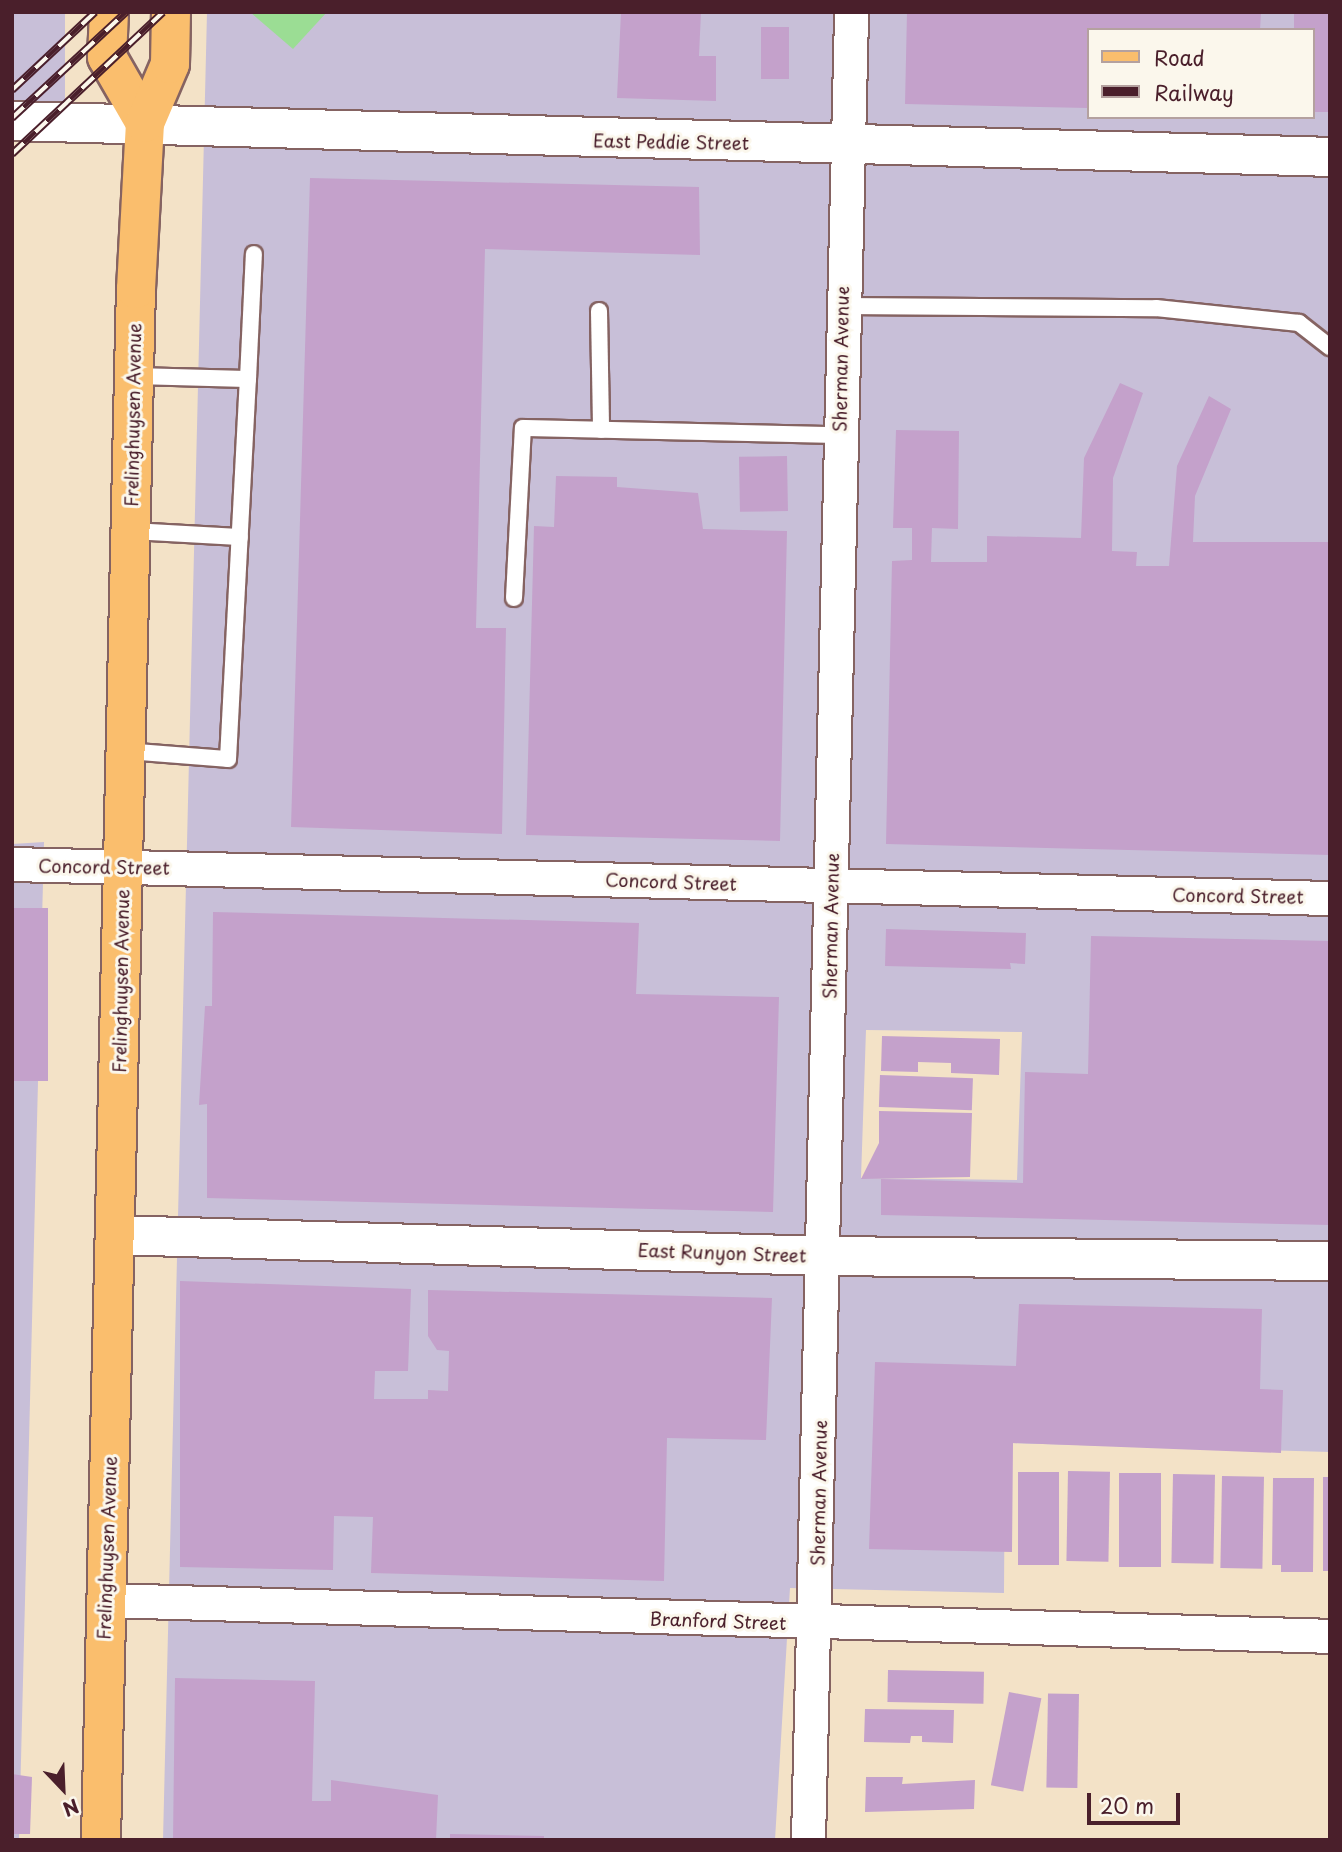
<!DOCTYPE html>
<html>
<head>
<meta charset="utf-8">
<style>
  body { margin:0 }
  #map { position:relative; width:1342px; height:1852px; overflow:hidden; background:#f3e2c7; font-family:"Playpen Sans",sans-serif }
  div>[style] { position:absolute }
  .industrial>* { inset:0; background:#c8bfd8; transform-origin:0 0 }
  .green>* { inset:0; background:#9bdd94 }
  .building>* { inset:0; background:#c4a1cb; transform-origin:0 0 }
  .roads { filter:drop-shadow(2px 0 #856362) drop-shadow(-2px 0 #856362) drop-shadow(0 2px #856362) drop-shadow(0 -2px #856362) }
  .service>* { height:16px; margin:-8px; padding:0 8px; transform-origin:8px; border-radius:8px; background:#fff }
  .minor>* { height:33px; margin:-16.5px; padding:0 16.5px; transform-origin:16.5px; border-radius:16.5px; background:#fff }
  .tertiary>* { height:38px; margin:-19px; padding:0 19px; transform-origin:19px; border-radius:19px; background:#fff }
  .primary>* { height:38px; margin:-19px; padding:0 19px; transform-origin:19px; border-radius:19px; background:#fabe6d }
  .rail>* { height:8px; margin-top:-4px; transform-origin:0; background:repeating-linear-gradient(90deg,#fbf7ec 0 16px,#4a1f2b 0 32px); box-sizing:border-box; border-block:2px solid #4a1f2b }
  span { translate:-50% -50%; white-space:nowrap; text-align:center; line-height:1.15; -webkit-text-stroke:6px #fbf7ec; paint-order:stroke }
  .street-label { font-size:18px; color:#4a1f2b }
  .frame { position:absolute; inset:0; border:14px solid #4a1f2b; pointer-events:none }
  .legend { position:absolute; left:1087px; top:28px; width:228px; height:91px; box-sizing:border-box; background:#fbf7ec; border:2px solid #b4a19f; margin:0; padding:9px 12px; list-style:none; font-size:21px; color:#4a1f2b }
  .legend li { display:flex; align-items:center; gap:14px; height:35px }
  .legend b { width:35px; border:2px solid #b4a19f }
  .north { position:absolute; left:28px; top:1754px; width:70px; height:70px; -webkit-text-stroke:5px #fbf7ec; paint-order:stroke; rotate:157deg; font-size:19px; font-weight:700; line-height:28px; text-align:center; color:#4a1f2b }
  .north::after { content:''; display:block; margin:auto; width:24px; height:32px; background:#4a1f2b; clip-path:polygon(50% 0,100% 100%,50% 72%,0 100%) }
  .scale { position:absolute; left:1087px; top:1793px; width:93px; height:32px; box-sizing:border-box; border:4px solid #4a1f2b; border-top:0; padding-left:9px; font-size:21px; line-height:24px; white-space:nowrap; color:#4a1f2b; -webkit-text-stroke:5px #fbf7ec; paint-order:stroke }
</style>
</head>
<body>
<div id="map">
  <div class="industrial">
    <div style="left:12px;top:12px;width:53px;height:126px"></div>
    <div style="clip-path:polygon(evenodd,207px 12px,1330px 12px,1330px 1452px,1005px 1443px,1004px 1593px,790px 1588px,775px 1840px,163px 1840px,207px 12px,1088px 30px,1312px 30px,1312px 117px,1088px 117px,1088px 30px,207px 12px,866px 1030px,1022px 1032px,1017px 1180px,861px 1178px,866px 1030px)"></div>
    <div style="clip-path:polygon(44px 842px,19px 1840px,12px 1840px,12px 844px)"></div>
  </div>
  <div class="green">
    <div style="clip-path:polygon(250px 12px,327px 12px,293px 49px)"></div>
  </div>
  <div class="building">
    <div style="clip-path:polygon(621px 12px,701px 12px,699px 56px,716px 56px,716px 101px,617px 98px)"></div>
    <div style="clip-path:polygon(907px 12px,1261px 12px,1260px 30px,1088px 30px,1088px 108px,905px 104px)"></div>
    <div style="clip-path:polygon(1294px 12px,1330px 12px,1330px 112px,1312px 112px,1312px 30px,1294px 30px)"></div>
    <div style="left:761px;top:27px;width:28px;height:52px"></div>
    <div style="clip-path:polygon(310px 178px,699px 187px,700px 255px,485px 249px,476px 628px,506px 628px,502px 834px,291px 827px)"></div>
    <div style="clip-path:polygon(1120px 383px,1143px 393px,1113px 478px,1112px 551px,1137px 552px,1136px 566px,1169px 566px,1177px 466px,1209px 396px,1231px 409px,1195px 496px,1193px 542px,1330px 542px,1330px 855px,886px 844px,892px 561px,912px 560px,912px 528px,893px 528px,896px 430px,959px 431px,958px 529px,932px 528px,931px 562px,987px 562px,987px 536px,1081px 538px,1084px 458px)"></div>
    <div style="left:787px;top:456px;width:55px;height:48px;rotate:89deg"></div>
    <div style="clip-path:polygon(556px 476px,617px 477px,617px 487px,698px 493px,703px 529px,787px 531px,780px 841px,526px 835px,534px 526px,554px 527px)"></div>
    <div style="left:12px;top:908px;width:36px;height:173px"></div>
    <div style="clip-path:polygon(213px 912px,639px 923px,636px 994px,779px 997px,773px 1212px,207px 1198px,207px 1104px,199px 1105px,205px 1006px,212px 1006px)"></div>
    <div style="clip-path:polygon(886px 929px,1026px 933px,1025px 964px,1010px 963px,1011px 969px,885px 966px)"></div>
    <div style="clip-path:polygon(1091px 936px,1330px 941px,1330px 1225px,881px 1215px,881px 1179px,1023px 1183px,1025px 1072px,1088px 1074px)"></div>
    <div style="clip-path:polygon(882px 1036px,1000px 1039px,999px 1075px,951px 1073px,951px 1063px,918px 1062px,918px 1072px,881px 1071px)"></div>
    <div style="left:880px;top:1075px;width:93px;height:32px;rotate:2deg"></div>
    <div style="clip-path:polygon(879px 1111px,972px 1113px,970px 1177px,861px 1179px,879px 1143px)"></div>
    <div style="clip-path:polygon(180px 1281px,411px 1289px,408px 1371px,375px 1371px,374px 1399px,428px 1399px,428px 1390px,448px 1391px,449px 1351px,437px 1350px,428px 1336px,428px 1290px,772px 1298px,766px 1440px,667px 1438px,664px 1581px,371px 1573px,373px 1517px,334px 1516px,333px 1570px,180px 1567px)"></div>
    <div style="clip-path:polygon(1019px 1304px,1262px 1309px,1260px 1389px,1283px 1390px,1281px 1453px,1013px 1443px,1012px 1552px,869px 1549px,875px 1362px,1016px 1366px)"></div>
    <div style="left:1068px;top:1471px;width:42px;height:90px;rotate:1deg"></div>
    <div style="left:1018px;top:1472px;width:41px;height:93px"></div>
    <div style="left:1119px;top:1473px;width:42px;height:94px"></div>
    <div style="left:1173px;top:1474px;width:42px;height:89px;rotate:1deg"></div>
    <div style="left:1222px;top:1476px;width:42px;height:92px;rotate:1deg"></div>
    <div style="left:1323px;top:1477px;width:7px;height:94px"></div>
    <div style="clip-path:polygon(1273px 1478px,1314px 1478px,1313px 1572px,1281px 1572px,1281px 1565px,1272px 1565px)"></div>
    <div style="left:888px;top:1670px;width:96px;height:32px;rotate:1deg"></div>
    <div style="clip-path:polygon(175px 1678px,315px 1681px,312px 1801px,331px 1801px,331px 1780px,438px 1795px,436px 1840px,173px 1840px)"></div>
    <div style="left:1009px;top:1692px;width:33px;height:95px;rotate:11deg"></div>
    <div style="left:1079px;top:1694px;width:94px;height:31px;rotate:91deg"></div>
    <div style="clip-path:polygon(865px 1709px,954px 1710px,953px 1743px,922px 1742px,922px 1736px,911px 1736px,910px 1743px,864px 1742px)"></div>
    <div style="clip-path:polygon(12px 1774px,32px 1777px,30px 1834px,12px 1834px)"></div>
    <div style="clip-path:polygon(866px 1777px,903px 1777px,902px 1784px,975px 1780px,974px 1809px,865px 1812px)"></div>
    <div style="clip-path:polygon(450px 1834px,544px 1836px,544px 1840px,450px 1840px)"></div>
  </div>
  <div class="roads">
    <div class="service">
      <div style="left:842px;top:306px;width:314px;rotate:0.4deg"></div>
      <div style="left:1156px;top:308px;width:144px;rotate:6deg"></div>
      <div style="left:1299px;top:323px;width:39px;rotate:38deg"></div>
      <div style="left:599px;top:311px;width:119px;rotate:89deg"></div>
      <div style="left:134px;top:376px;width:114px;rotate:1.5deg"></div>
      <div style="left:248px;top:379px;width:125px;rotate:-87.3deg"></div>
      <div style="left:131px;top:531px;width:109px;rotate:3.2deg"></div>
      <div style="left:514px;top:598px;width:170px;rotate:-87deg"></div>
      <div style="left:523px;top:428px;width:317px;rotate:1.3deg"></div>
      <div style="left:126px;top:751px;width:102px;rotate:4.5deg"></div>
      <div style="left:228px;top:759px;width:381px;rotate:-87deg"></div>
    </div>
    <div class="minor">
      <div style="left:12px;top:864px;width:1318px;rotate:1.48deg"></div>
      <div style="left:106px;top:1600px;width:1225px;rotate:1.68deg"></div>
      <div style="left:808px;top:1840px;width:1829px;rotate:-88.65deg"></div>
    </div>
    <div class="tertiary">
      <div style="left:12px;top:121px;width:1318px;rotate:1.56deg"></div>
      <div style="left:115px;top:1235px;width:708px;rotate:1.7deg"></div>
      <div style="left:823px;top:1256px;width:507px;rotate:0.57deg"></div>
    </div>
    <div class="primary">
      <div style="left:109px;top:12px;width:45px;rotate:92.5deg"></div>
      <div style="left:107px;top:57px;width:76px;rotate:60.1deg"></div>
      <div style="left:101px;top:1840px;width:1551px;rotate:-88.71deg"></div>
      <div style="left:136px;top:289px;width:166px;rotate:-86.9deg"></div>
      <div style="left:145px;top:123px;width:64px;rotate:-67deg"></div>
      <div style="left:170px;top:64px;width:52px;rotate:-88.9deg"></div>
    </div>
  </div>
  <div class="rail">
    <div style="left:12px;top:90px;width:114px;rotate:-43.2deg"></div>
    <div style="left:12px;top:118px;width:156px;rotate:-42.9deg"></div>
    <div style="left:12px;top:154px;width:207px;rotate:-43.2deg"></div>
  </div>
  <div class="street-label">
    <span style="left:671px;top:142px;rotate:1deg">East Peddie Street</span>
    <span style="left:841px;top:359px;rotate:-89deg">Sherman Avenue</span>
    <span style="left:133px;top:415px;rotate:-89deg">Frelinghuysen Avenue</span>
    <span style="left:104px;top:867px;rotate:1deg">Concord Street</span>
    <span style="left:671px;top:882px;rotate:2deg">Concord Street</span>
    <span style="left:1238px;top:896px;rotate:1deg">Concord Street</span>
    <span style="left:831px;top:926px;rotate:-89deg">Sherman Avenue</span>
    <span style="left:121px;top:981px;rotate:-89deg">Frelinghuysen Avenue</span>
    <span style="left:722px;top:1253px;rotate:2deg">East Runyon Street</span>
    <span style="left:819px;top:1493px;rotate:-89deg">Sherman Avenue</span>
    <span style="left:107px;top:1548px;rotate:-88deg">Frelinghuysen Avenue</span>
    <span style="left:718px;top:1621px;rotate:2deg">Branford Street</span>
  </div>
  <div class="frame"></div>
  <ul class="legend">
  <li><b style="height:9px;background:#fabe6d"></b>Road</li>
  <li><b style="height:9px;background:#4a1f2b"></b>Railway</li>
  </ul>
  <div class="north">N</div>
  <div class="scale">20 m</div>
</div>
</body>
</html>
